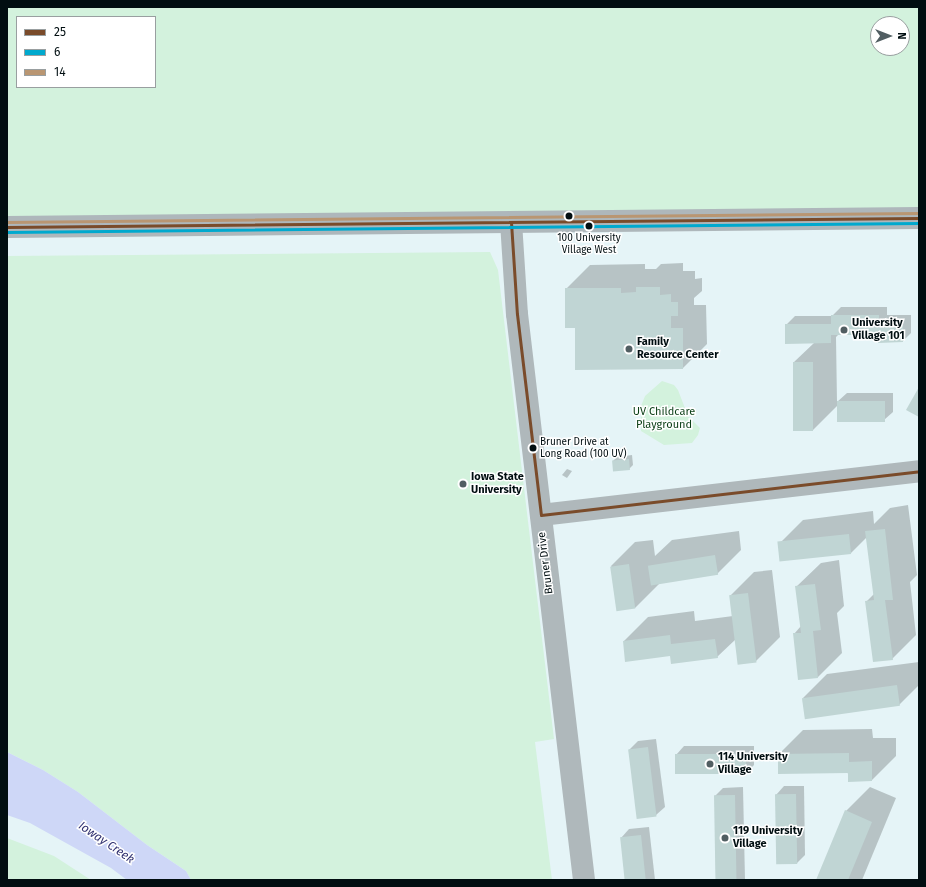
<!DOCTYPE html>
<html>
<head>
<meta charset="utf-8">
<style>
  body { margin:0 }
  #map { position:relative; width:926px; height:887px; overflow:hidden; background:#e5f4f7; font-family:"Fira Sans",sans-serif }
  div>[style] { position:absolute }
  .green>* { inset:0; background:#d3f2dd }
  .water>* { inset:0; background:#ced7f7 }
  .shadow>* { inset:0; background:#0003 }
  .building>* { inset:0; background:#c0d5d4; transform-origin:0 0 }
  .street>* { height:22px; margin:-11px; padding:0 11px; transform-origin:11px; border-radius:11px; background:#afb8bb }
  .secondary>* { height:22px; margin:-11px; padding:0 11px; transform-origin:11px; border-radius:11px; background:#aeb7bb }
  .bus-1>* { height:3px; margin:-1.5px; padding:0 1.5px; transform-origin:1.5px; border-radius:1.5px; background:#7a4b2a }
  .bus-2>* { height:3px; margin:-1.5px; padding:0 1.5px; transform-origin:1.5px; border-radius:1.5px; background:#00a9ce }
  .bus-3>* { height:3px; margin:-1.5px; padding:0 1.5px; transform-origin:1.5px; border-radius:1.5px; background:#b99672 }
  .dots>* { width:11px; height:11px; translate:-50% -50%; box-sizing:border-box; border:2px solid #fff; border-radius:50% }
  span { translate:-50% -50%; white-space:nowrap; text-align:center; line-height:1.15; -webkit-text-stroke:3px #fff; paint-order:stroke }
  .bus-label { font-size:10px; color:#010e11 }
  .left { translate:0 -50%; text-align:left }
  .poi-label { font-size:11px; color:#010e11; font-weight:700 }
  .park-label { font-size:11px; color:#093d14 }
  .street-label { font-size:11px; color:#010e11 }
  .water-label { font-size:12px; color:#303070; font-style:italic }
  .frame { position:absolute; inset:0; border:8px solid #010e11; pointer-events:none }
  .legend { position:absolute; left:16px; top:16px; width:140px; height:72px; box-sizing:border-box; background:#fff; border:1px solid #999fa0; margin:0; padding:5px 7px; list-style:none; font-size:12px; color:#010e11 }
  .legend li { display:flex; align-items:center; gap:8px; height:20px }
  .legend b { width:20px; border:1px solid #999fa0 }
  .north { position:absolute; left:870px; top:16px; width:40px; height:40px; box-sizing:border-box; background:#fff; border:1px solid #999fa0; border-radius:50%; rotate:90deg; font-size:11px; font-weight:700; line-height:16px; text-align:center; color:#010e11 }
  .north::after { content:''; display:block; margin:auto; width:14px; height:18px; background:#515e62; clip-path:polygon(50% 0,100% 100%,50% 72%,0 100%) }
</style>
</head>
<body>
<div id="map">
  <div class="green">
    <div style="clip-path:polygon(evenodd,7px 7px,919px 7px,919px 218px,7px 227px,7px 7px,17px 17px,155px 17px,155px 87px,17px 87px,17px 17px,7px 7px,878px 24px,902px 24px,902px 48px,878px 48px,878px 24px)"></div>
    <div style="clip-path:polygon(490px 252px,498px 270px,554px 739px,535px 742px,552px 880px,191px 880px,186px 871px,147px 845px,78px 792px,43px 770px,7px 752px,7px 256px)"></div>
    <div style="clip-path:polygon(662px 381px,674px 385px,678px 390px,688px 416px,700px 428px,698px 435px,692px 443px,664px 445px,641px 431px,641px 406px,645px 396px)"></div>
    <div style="clip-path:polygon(7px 838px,54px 856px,91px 880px,7px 880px)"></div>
  </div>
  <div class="water">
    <div style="clip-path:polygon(7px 752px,43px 770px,78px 792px,147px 845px,186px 871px,191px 880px,127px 880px,111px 868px,30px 823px,7px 815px)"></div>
  </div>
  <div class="shadow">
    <div style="clip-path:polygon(683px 263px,683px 271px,695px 271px,695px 279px,702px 278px,702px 291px,694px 298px,694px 305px,706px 305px,707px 344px,683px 368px,576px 327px,566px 289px,590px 265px,645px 264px,645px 269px,656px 269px,661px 264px)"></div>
    <div style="clip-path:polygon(841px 307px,887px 307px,887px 315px,911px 315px,911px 333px,903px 341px,879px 334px,839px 334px,836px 337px,837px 402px,847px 393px,893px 393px,893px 412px,884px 420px,838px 405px,813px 430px,794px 362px,814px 343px,786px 325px,795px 316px,832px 316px)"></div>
    <div style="clip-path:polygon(632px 455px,633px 465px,629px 469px,613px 461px,617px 457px)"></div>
    <div style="clip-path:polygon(567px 469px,572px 471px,567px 478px,562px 475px)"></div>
    <div style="clip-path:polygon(908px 505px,917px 575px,910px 582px,916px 635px,892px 659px,866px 602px,874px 594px,867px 537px,851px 553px,779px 544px,803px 520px,873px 511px,874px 524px,890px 508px)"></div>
    <div style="clip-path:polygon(739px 531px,741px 550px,717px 574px,658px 582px,659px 584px,635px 608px,611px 566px,635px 542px,653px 540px,655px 556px,672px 540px)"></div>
    <div style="clip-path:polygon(839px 560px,844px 606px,837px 613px,842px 653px,818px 677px,799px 679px,794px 634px,801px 626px,796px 587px,821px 563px)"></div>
    <div style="clip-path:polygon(772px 570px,780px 637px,756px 661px,736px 639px,717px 657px,671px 655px,624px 641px,648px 617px,694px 611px,695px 621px,733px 616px,730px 596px,754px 572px)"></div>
    <div style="clip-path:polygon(919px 662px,919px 685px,899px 705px,803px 698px,827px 674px)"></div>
    <div style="clip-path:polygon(872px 729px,873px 738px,896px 738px,896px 756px,872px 780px,779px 754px,803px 730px)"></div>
    <div style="clip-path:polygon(656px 739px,665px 807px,656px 815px,629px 750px,638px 741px)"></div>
    <div style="clip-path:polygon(684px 746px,754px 746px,754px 765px,746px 773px,676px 774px,676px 755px)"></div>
    <div style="clip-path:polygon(784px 786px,804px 786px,805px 855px,797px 863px,777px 864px,776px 795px)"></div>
    <div style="clip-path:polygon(743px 787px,745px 880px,716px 880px,715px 796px,723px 788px)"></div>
    <div style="clip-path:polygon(870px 787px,896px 798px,862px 880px,817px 880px,846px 811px)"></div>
    <div style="clip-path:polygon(649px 827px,655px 880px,626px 880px,621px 838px,629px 829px)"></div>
  </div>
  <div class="building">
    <div style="clip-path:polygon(636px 287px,660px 287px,660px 295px,671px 294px,671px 302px,678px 302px,678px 316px,671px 316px,671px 328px,683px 328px,683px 369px,575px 370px,575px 328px,565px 328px,565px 288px,621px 288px,621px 293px,636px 292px)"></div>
    <div style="clip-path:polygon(831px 315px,879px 315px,879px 323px,903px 323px,903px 342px,878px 343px,878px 335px,831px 335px,831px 343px,785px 344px,785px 324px,831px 324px)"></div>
    <div style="left:793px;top:362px;width:20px;height:69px"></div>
    <div style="clip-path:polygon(919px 387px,919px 417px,906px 410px)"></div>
    <div style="left:837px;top:401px;width:48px;height:21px"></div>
    <div style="left:629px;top:459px;width:11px;height:17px;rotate:85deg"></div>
    <div style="clip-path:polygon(885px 529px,893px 600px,885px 600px,893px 660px,873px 662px,865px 601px,874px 600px,865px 531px)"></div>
    <div style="left:849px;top:534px;width:20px;height:72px;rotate:84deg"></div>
    <div style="left:715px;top:555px;width:20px;height:68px;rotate:81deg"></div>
    <div style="left:629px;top:564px;width:45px;height:19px;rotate:82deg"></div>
    <div style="clip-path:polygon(815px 584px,821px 630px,813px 631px,818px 678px,798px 680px,793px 633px,801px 633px,795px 586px)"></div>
    <div style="left:748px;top:593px;width:70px;height:19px;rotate:83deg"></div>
    <div style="clip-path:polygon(670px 635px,671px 644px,715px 639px,718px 658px,671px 664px,670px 656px,625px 662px,623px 641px)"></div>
    <div style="left:897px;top:685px;width:21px;height:96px;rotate:82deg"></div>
    <div style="left:648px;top:747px;width:70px;height:20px;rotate:83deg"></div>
    <div style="clip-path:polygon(849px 753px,849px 762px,872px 761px,872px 781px,848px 782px,848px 773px,778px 774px,778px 754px)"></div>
    <div style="left:746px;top:754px;width:20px;height:71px;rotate:90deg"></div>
    <div style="left:796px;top:794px;width:70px;height:21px;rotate:89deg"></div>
    <div style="left:735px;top:795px;width:85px;height:21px;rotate:89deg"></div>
    <div style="clip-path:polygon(845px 810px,872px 822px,848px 880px,816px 880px)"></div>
    <div style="left:641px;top:835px;width:45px;height:21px;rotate:84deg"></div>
  </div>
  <div class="street">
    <div style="left:511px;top:222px;width:92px;rotate:86.3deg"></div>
    <div style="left:517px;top:314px;width:570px;rotate:83.25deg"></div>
    <div style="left:541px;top:515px;width:381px;rotate:-6.6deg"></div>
  </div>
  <div class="secondary">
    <div style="left:7px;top:227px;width:912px;rotate:-0.57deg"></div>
  </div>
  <div class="bus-1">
    <div style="left:511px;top:222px;width:92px;rotate:86.3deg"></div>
    <div style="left:517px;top:314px;width:202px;rotate:83.2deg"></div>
    <div style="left:541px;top:515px;width:381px;rotate:-6.6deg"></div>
    <div style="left:7px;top:227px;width:912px;rotate:-0.57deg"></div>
  </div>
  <div class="bus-2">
    <div style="left:7px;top:232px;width:912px;rotate:-0.57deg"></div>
  </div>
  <div class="bus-3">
    <div style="left:7px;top:222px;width:912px;rotate:-0.57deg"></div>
  </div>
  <div class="dots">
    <div style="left:569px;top:216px;background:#010e11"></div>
    <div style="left:589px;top:226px;background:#010e11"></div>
    <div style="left:844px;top:330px;background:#515e62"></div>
    <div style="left:629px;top:349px;background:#515e62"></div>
    <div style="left:533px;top:448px;background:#010e11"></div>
    <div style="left:463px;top:484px;background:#515e62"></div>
    <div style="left:710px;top:764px;background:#515e62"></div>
    <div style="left:725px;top:838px;background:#515e62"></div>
  </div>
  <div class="bus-label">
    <span style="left:589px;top:244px">100 University<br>Village West</span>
    <span class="left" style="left:540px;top:448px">Bruner Drive at<br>Long Road (100 UV)</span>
  </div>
  <div class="poi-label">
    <span class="left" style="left:852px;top:330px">University<br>Village 101</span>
    <span class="left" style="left:637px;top:349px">Family<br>Resource Center</span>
    <span class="left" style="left:471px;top:484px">Iowa State<br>University</span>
    <span class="left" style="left:718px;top:764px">114 University<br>Village</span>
    <span class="left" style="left:733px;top:838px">119 University<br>Village</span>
  </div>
  <div class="park-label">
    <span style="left:664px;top:419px">UV Childcare<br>Playground</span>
  </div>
  <div class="street-label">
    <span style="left:546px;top:563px;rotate:-97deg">Bruner Drive</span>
  </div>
  <div class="water-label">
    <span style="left:106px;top:843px;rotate:34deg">Ioway Creek</span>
  </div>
  <div class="frame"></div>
  <ul class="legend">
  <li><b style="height:5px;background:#7a4b2a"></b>25</li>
  <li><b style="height:5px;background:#00a9ce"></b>6</li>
  <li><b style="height:5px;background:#b99672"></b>14</li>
  </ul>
  <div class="north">N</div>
</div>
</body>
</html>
